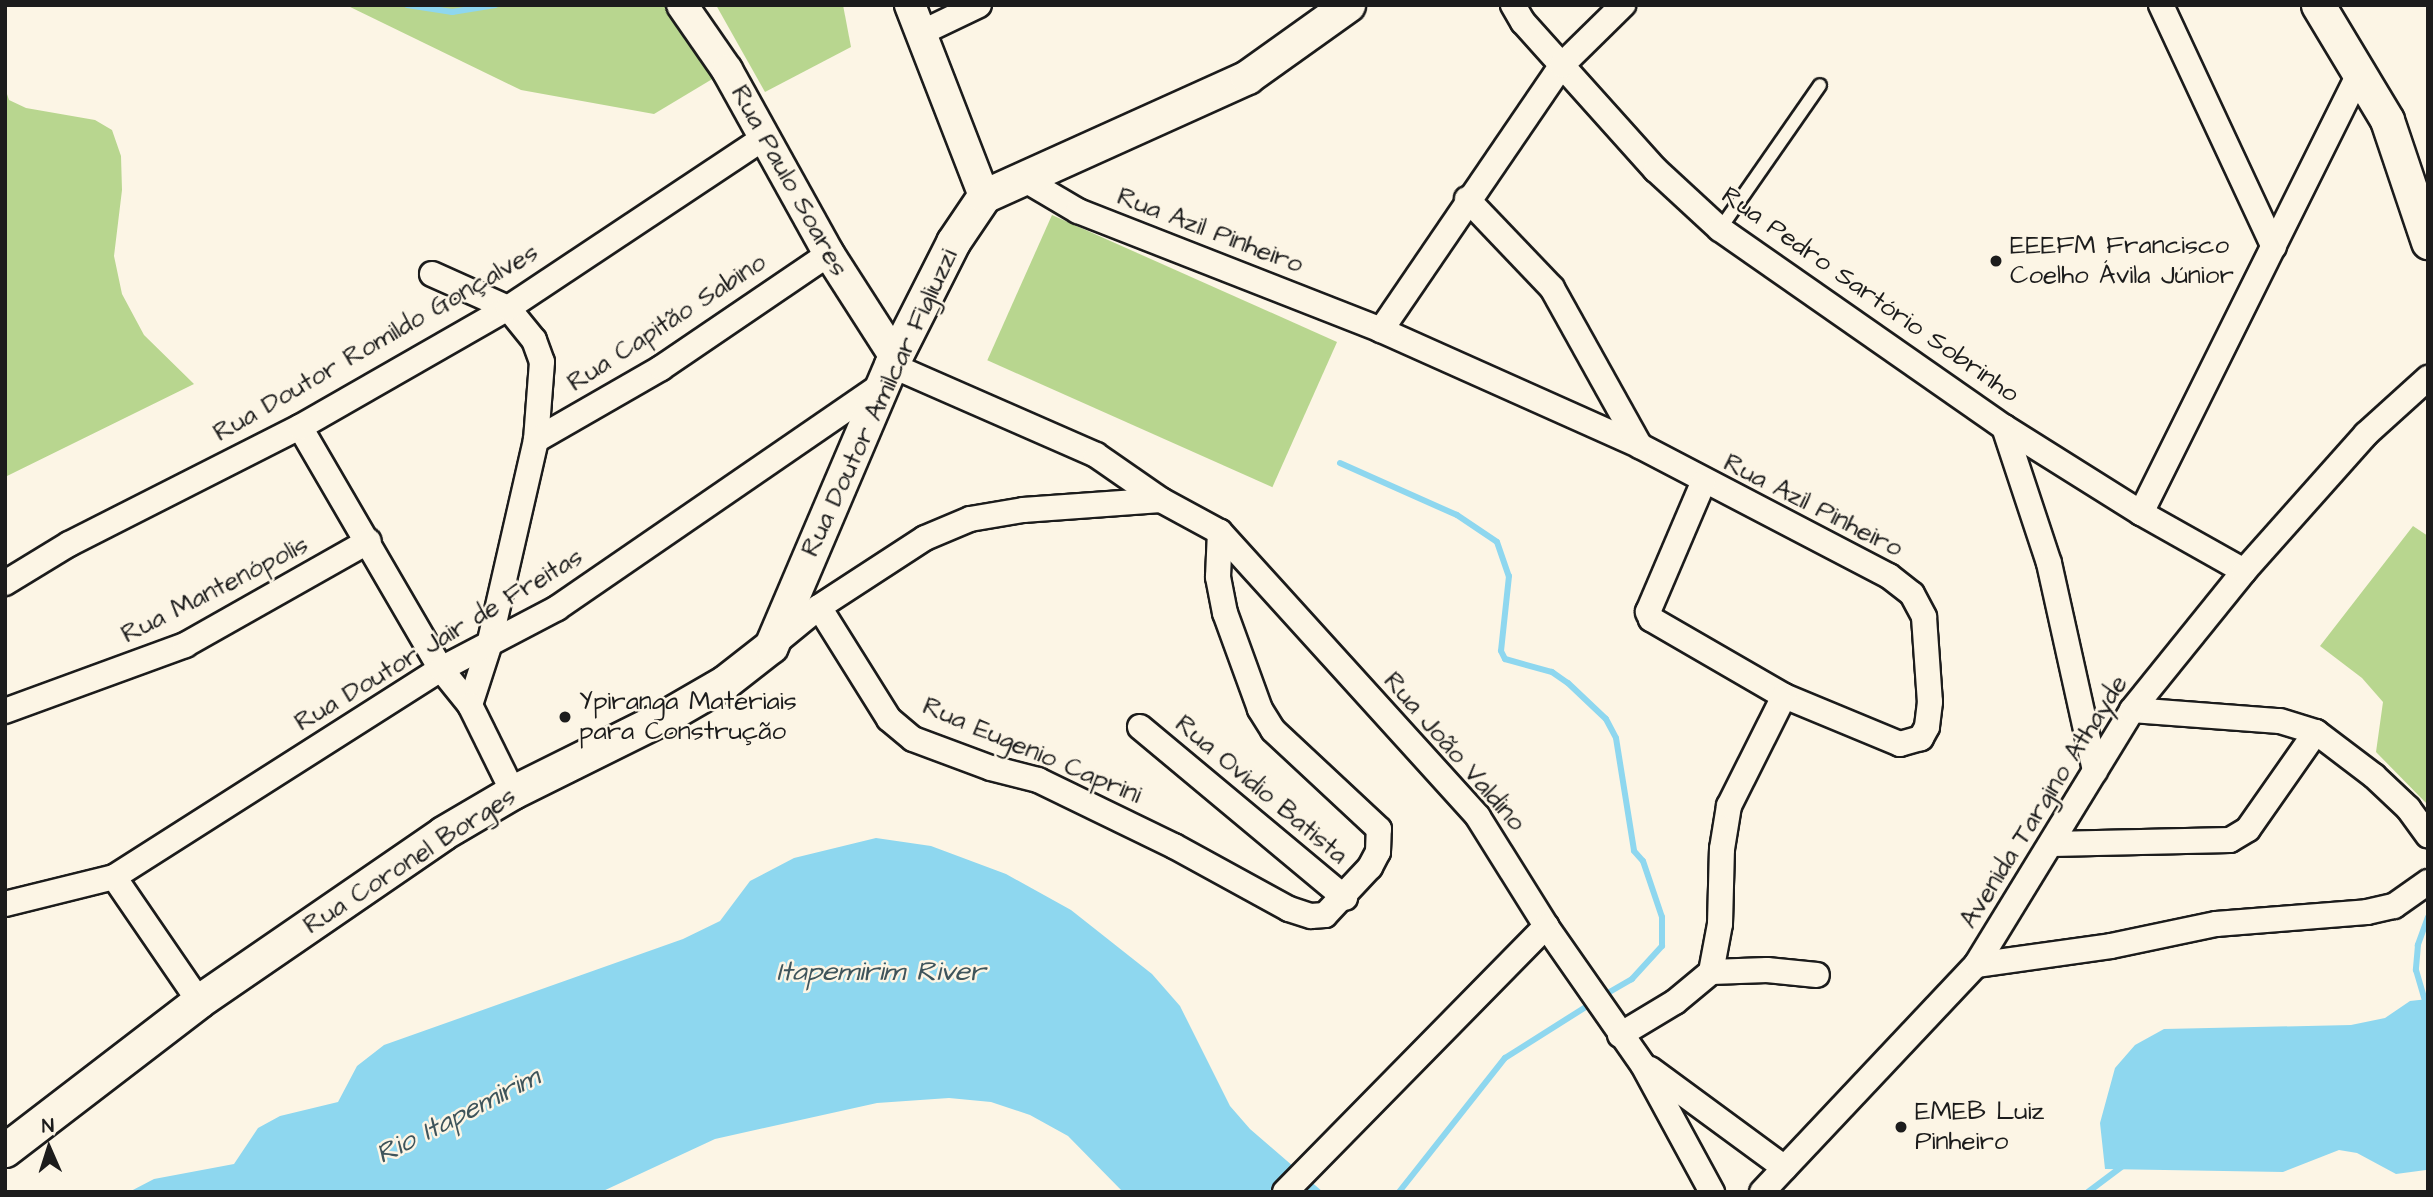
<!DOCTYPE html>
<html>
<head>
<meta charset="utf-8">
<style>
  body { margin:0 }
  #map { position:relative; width:2433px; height:1197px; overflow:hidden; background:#fcf5e5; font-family:"Architects Daughter",sans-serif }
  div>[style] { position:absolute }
  .green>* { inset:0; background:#b8d68f; transform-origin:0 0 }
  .water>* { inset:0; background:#8ed7ef }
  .stream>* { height:6px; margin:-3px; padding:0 3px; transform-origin:3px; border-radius:3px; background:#8ed7ef }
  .roads { filter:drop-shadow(2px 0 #1c1c1c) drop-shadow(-2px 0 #1c1c1c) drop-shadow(0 2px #1c1c1c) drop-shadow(0 -2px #1c1c1c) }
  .service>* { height:12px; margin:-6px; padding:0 6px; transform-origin:6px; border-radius:6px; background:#fcf5e5 }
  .minor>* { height:24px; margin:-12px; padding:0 12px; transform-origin:12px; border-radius:12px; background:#fcf5e5 }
  .tertiary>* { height:30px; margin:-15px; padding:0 15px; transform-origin:15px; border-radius:15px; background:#fcf5e5 }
  .secondary>* { height:33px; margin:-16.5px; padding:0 16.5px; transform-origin:16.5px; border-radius:16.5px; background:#fcf5e5 }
  .dots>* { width:19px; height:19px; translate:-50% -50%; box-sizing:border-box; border:4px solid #fcf5e5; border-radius:50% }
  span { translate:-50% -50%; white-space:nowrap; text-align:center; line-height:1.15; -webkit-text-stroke:5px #fcf5e5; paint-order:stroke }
  .street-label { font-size:26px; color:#1c1c1c }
  .poi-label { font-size:26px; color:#1c1c1c }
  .left { translate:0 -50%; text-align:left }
  .water-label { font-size:28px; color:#3e545b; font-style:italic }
  .frame { position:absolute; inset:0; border:7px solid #1c1c1c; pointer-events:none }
  .north { position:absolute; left:14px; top:1113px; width:70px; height:70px; -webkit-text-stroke:5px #fcf5e5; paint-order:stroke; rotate:357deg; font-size:19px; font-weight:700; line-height:28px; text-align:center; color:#1c1c1c }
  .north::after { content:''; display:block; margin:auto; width:24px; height:32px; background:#1c1c1c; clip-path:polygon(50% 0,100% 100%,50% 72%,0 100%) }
</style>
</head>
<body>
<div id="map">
  <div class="green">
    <div style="clip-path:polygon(346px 5px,672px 5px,714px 78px,654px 114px,521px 90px)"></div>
    <div style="clip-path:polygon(716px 5px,843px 5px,851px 47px,765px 92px)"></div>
    <div style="clip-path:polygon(5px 88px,9px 100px,26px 108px,95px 120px,112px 130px,121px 156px,122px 190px,114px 256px,122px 294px,144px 335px,194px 384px,5px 477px)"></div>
    <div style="left:1052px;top:215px;width:312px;height:159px;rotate:24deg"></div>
    <div style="clip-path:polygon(2413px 526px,2428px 536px,2428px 805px,2376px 752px,2383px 702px,2362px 678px,2320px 646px)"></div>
  </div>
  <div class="water">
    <div style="clip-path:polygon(876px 838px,931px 846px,1006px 874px,1071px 910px,1152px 974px,1180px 1006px,1230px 1106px,1250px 1129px,1323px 1192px,1123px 1192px,1068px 1136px,1030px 1115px,991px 1102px,949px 1098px,877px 1103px,715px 1139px,601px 1192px,129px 1192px,154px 1179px,234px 1164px,258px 1128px,280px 1116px,338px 1102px,357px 1066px,384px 1045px,683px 939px,720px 921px,750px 881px,794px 858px)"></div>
    <div style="clip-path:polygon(2428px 999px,2426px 1170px,2396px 1174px,2357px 1153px,2339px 1150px,2283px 1172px,2105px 1169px,2100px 1123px,2115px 1068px,2135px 1045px,2164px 1029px,2351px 1025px,2385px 1018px,2410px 1001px)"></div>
  </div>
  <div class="stream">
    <div style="left:407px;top:5px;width:46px;rotate:8.8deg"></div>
    <div style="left:452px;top:12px;width:44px;rotate:-9.2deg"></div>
    <div style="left:1340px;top:463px;width:128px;rotate:24deg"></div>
    <div style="left:1457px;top:515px;width:48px;rotate:34deg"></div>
    <div style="left:1497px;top:542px;width:36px;rotate:71deg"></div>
    <div style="left:1509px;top:576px;width:75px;rotate:96.1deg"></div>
    <div style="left:1501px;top:651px;width:9px;rotate:63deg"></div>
    <div style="left:1505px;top:659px;width:49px;rotate:15.5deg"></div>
    <div style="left:1552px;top:672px;width:19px;rotate:35deg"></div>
    <div style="left:1568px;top:683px;width:52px;rotate:43.5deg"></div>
    <div style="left:1606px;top:719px;width:21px;rotate:62deg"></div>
    <div style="left:1616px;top:738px;width:114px;rotate:80.9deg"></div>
    <div style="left:1634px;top:851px;width:13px;rotate:48deg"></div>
    <div style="left:1643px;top:861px;width:59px;rotate:71.3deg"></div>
    <div style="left:1662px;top:917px;width:29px;rotate:90deg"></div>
    <div style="left:1662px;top:946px;width:45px;rotate:132.3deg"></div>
    <div style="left:1632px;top:979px;width:36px;rotate:150deg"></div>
    <div style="left:2428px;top:917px;width:30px;rotate:110deg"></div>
    <div style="left:2418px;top:945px;width:25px;rotate:95deg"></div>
    <div style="left:2416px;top:970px;width:43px;rotate:73.7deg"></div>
    <div style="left:1399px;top:1192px;width:171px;rotate:-51.7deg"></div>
    <div style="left:1505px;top:1058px;width:103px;rotate:-32.3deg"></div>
    <div style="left:2088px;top:1192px;width:45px;rotate:-36.9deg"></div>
  </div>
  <div class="roads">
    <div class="service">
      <div style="left:1720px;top:229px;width:175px;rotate:-55.2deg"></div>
    </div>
    <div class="minor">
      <div style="left:1513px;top:5px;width:20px;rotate:60deg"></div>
      <div style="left:1523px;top:22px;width:199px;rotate:48.1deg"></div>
      <div style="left:1656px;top:170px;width:87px;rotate:42.7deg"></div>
      <div style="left:1720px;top:229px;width:346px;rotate:34.9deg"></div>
      <div style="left:2004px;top:427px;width:162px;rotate:32.1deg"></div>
      <div style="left:2141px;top:513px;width:118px;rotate:29.4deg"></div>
      <div style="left:2161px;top:5px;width:267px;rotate:65deg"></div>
      <div style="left:923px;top:32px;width:62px;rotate:-25.7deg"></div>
      <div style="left:1022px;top:178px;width:65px;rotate:30.5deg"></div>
      <div style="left:1078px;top:211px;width:326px;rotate:21.4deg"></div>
      <div style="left:1381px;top:330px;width:284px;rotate:24.1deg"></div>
      <div style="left:1640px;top:446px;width:281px;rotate:27.6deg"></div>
      <div style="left:1889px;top:576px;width:29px;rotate:38deg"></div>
      <div style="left:1912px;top:594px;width:26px;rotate:62deg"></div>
      <div style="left:1924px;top:617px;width:85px;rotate:86deg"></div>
      <div style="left:1930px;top:702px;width:25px;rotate:97deg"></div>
      <div style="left:1927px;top:727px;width:13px;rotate:119deg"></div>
      <div style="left:1921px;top:738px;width:22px;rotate:164deg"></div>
      <div style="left:1900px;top:744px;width:126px;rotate:-157.5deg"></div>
      <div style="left:1784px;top:696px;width:154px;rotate:-149.9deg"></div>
      <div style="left:1651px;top:619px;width:8px;rotate:-113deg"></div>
      <div style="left:1648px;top:612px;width:140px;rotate:-66.9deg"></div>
      <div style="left:1467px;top:199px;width:123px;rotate:46.3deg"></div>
      <div style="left:1552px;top:288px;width:181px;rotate:60.9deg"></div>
      <div style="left:432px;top:274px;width:83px;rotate:24.1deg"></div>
      <div style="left:508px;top:308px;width:41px;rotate:50.9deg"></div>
      <div style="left:534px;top:340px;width:23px;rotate:70deg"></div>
      <div style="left:542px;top:362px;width:78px;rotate:94.4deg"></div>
      <div style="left:536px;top:440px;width:211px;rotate:102.9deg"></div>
      <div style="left:489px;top:646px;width:62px;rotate:107.9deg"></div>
      <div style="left:1381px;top:330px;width:321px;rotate:-55.7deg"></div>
      <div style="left:1562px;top:65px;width:86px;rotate:-44.5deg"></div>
      <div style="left:891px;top:365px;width:224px;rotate:23.7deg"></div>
      <div style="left:1096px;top:455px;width:79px;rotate:34.7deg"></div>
      <div style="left:300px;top:427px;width:280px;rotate:59.8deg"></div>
      <div style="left:441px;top:669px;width:46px;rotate:51.1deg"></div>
      <div style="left:470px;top:705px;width:97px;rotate:63.7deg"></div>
      <div style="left:2004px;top:427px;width:143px;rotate:71.7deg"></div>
      <div style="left:2049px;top:563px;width:213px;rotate:77.5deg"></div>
      <div style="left:536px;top:440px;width:144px;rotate:-29.9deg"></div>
      <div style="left:661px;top:368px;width:203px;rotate:-34.2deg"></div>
      <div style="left:2141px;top:513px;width:492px;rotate:-63.6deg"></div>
      <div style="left:5px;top:583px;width:75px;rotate:-31.4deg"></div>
      <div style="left:69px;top:544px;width:259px;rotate:-26.9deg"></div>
      <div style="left:300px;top:427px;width:240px;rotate:-29.8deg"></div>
      <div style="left:508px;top:308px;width:309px;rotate:-33.6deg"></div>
      <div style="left:819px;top:607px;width:132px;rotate:58deg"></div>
      <div style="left:889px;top:719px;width:31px;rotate:40deg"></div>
      <div style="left:913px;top:739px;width:83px;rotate:20.4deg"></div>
      <div style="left:991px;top:768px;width:49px;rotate:14.3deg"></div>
      <div style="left:1038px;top:780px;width:151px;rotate:25.9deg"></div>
      <div style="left:1174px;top:846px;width:131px;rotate:28.7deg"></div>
      <div style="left:1289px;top:909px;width:23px;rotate:18deg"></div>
      <div style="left:1311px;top:916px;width:14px;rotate:-4deg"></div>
      <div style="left:1325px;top:915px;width:66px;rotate:-46.8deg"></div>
      <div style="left:1370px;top:867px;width:17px;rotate:-62deg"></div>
      <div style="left:1378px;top:852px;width:23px;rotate:-88deg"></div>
      <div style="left:1379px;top:829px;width:145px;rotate:-137deg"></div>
      <div style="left:1273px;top:730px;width:25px;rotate:-122deg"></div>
      <div style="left:1260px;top:709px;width:102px;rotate:-110deg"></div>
      <div style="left:1225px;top:613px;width:37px;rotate:-101deg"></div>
      <div style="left:1218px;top:577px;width:45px;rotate:-87.5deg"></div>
      <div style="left:774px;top:644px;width:58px;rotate:-39.4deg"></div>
      <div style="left:819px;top:607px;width:126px;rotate:-33.1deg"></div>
      <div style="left:925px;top:538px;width:49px;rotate:-22.9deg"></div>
      <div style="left:970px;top:519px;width:54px;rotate:-9.6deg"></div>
      <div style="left:1023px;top:510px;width:138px;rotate:-4.1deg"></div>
      <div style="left:1161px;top:500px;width:67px;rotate:28.5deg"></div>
      <div style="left:1220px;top:532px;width:384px;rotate:47.8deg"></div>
      <div style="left:1478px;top:817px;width:128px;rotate:58deg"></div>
      <div style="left:1546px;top:926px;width:169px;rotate:55.1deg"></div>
      <div style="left:1643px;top:1065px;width:145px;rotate:61.5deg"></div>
      <div style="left:2132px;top:710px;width:148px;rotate:4.3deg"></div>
      <div style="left:2280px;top:721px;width:38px;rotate:17deg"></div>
      <div style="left:2316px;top:732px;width:73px;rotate:37.2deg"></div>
      <div style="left:2374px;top:776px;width:47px;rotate:43.3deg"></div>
      <div style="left:2408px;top:808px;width:34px;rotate:54deg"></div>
      <div style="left:5px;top:711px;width:192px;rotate:-20.1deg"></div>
      <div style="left:185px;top:645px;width:211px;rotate:-29.5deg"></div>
      <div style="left:1140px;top:727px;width:267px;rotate:39.8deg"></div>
      <div style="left:2052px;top:844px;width:178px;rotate:-1.3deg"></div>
      <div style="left:2230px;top:840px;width:21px;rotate:-31deg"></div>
      <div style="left:2248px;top:829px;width:118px;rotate:-55deg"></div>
      <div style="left:114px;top:877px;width:150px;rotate:55.6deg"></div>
      <div style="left:5px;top:904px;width:112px;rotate:-13.9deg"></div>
      <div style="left:114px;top:877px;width:388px;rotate:-32.5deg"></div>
      <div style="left:441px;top:669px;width:131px;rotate:-27.7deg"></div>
      <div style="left:557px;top:608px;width:396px;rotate:-34.5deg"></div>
      <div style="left:1976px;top:965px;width:136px;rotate:-8deg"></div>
      <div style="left:2111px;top:946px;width:107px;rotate:-11.8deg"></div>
      <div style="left:2216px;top:924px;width:151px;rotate:-4.5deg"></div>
      <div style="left:2367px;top:912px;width:28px;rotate:-13deg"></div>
      <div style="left:2394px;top:906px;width:42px;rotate:-35.2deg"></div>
      <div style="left:1711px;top:972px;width:49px;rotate:-79.4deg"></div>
      <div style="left:1720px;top:924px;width:75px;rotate:-88.5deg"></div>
      <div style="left:1722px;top:849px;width:44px;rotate:-80.8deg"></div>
      <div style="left:1729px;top:806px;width:123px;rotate:-63.4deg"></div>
      <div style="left:1620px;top:1035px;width:64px;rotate:-31deg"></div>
      <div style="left:1675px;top:1002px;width:47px;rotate:-39.8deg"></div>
      <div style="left:1711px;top:972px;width:56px;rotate:-2deg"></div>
      <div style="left:1767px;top:970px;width:50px;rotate:5.7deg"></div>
      <div style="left:1650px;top:1069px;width:167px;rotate:36.3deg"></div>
      <div style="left:1285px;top:1192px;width:373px;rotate:-45.5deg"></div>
      <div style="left:1762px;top:1192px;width:312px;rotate:-46.7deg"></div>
      <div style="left:1976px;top:965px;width:299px;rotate:-58.5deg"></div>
      <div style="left:2132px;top:710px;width:179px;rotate:-51.1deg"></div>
      <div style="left:2244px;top:571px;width:183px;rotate:-48.3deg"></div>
      <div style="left:2366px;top:434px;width:84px;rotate:-42.1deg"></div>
    </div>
    <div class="tertiary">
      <div style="left:682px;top:5px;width:79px;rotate:55.3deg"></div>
      <div style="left:727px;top:70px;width:210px;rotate:61deg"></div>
      <div style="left:829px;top:254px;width:122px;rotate:57.3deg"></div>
      <div style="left:910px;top:5px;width:205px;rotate:68.8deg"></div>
    </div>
    <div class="secondary">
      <div style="left:2318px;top:5px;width:134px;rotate:59deg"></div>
      <div style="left:2387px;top:120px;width:129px;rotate:71.4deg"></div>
      <div style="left:5px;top:1150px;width:245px;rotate:-37.5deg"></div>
      <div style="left:199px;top:1001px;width:296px;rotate:-34.5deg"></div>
      <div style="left:443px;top:833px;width:81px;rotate:-30.4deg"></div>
      <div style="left:513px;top:792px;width:173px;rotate:-26.4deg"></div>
      <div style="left:668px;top:715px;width:66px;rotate:-30.1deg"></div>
      <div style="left:725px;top:682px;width:58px;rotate:-38deg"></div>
      <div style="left:771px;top:646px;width:306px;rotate:-66.9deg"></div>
      <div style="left:891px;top:365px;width:138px;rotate:-63.2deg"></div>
      <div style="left:953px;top:242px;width:55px;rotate:-56deg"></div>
      <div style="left:984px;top:196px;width:289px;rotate:-24.3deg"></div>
      <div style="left:1247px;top:77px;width:124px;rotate:-35.5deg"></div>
    </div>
  </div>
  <div class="dots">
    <div style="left:1996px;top:261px;background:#1c1c1c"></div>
    <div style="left:565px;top:717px;background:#1c1c1c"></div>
    <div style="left:1901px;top:1127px;background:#1c1c1c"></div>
  </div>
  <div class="street-label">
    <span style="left:789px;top:181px;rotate:61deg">Rua Paulo Soares</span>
    <span style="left:1210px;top:231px;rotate:21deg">Rua Azil Pinheiro</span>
    <span style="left:1870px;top:295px;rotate:35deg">Rua Pedro Sartório Sobrinho</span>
    <span style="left:667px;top:323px;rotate:-33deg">Rua Capitão Sabino</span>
    <span style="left:376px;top:343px;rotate:-30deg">Rua Doutor Romildo Gonçalves</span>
    <span style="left:880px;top:403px;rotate:-65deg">Rua Doutor Amilcar Figliuzzi</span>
    <span style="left:1813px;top:506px;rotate:27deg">Rua Azil Pinheiro</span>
    <span style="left:215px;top:590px;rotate:-27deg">Rua Mantenópolis</span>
    <span style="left:439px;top:640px;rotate:-31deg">Rua Doutor Jair de Freitas</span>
    <span style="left:1032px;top:751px;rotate:23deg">Rua Eugenio Caprini</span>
    <span style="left:1454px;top:752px;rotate:49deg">Rua João Valdino</span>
    <span style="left:1261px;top:790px;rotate:40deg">Rua Ovidio Batista</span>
    <span style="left:2044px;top:802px;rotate:-58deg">Avenida Targino Athayde</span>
    <span style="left:410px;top:861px;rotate:-33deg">Rua Coronel Borges</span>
  </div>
  <div class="poi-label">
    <span class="left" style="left:2010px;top:261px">EEEFM Francisco<br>Coelho Ávila Júnior</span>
    <span class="left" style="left:579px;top:717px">Ypiranga Materiais<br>para Construção</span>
    <span class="left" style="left:1915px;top:1127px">EMEB Luiz<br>Pinheiro</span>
  </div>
  <div class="water-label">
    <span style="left:881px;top:972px">Itapemirim River</span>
    <span style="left:458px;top:1116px;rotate:-27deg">Rio Itapemirim</span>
  </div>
  <div class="frame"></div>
  <div class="north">N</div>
</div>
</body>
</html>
